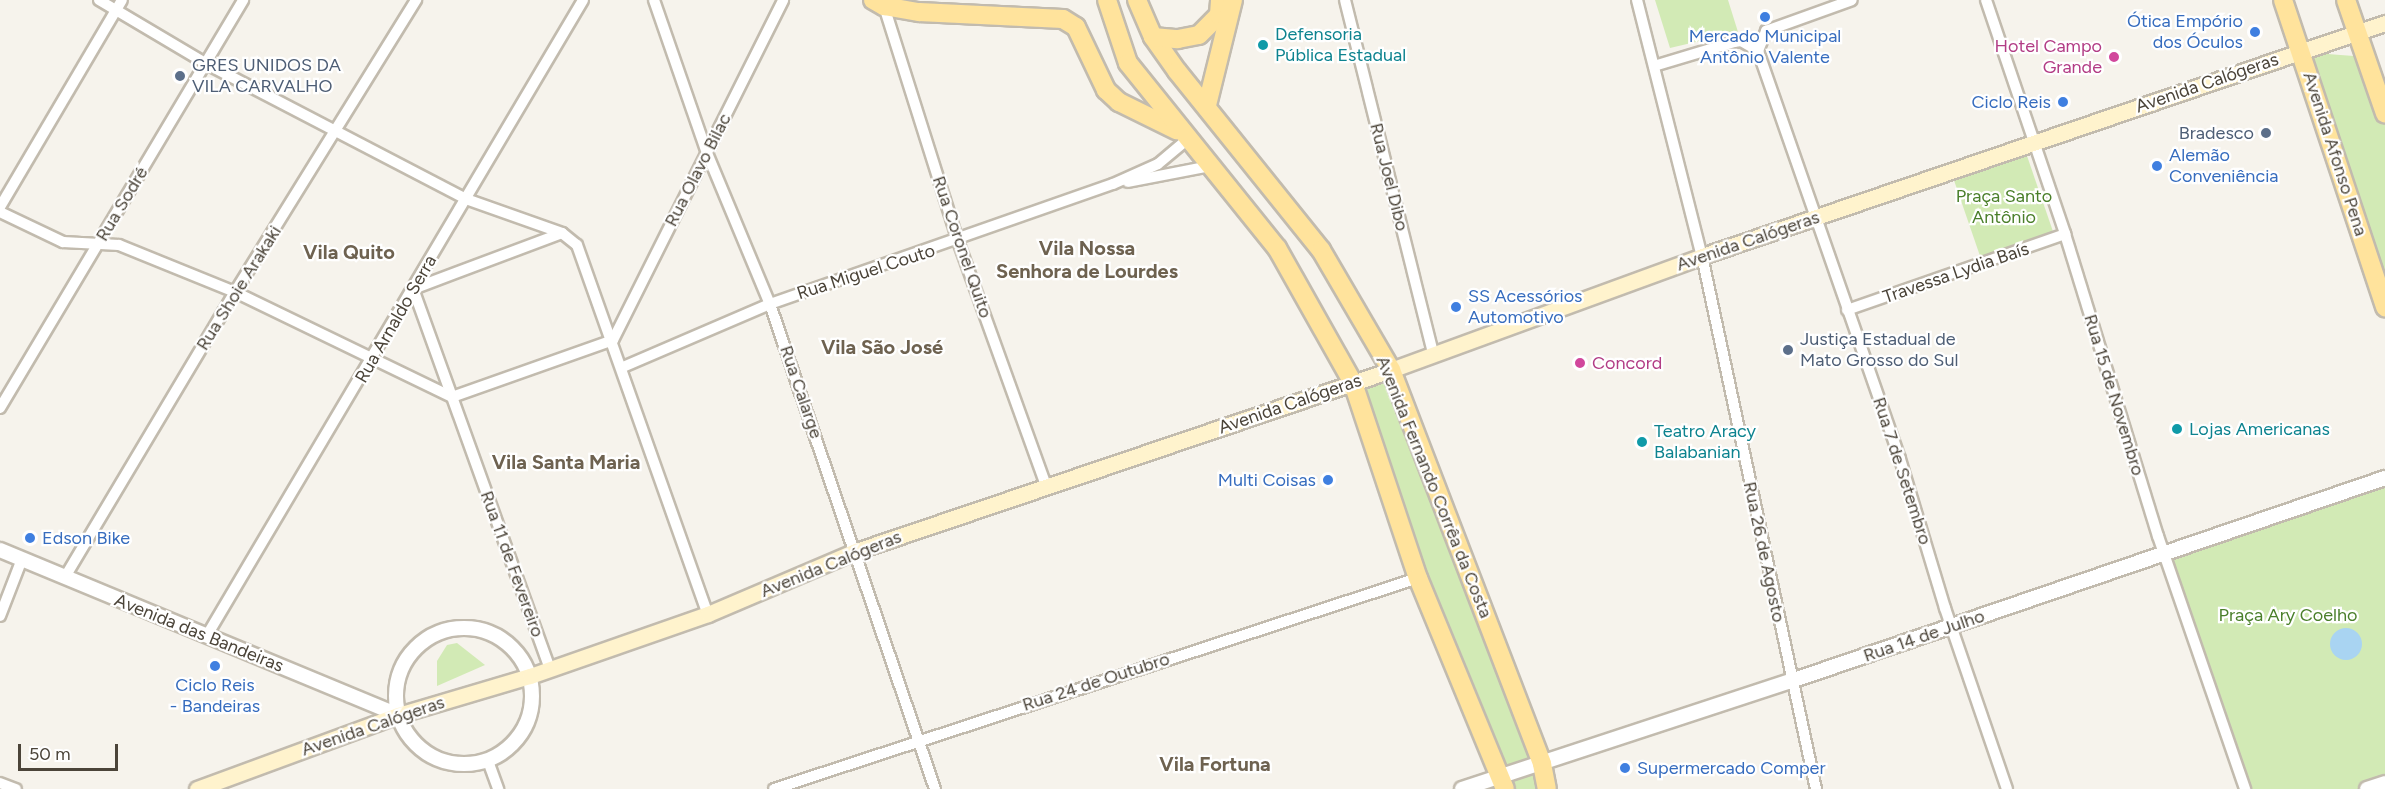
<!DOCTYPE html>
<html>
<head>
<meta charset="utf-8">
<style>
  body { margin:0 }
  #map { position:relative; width:2385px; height:789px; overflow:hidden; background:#f6f3ec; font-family:Figtree,sans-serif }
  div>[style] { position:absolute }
  .green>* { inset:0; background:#d2eab5; transform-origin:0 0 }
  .water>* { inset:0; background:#a9d4f2 }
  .round { border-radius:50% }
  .roads { filter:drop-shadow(2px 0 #c2bbae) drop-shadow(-2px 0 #c2bbae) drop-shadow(0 2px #c2bbae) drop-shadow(0 -2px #c2bbae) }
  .minor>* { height:10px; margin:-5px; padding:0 5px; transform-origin:5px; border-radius:5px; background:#fff }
  .tertiary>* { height:14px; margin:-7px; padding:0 7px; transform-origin:7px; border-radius:7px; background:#fff }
  .tertiary>.ring { margin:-7px; padding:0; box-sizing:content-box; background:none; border:14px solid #fff; border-radius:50% }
  .secondary>* { height:15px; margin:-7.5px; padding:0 7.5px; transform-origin:7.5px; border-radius:7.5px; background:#fff3cd }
  .primary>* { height:18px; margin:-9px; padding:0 9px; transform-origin:9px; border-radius:9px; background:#ffe39c }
  .dots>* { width:16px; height:16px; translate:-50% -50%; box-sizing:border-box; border:3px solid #fff; border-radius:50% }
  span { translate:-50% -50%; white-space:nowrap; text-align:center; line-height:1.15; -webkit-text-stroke:4.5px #fff; paint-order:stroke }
  .shop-label { font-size:18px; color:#366cbe }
  .right { translate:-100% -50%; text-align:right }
  .left { translate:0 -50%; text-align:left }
  .culture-label { font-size:18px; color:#0d838f }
  .hotel-label { font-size:18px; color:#b23c85 }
  .service-label { font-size:18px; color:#4e5e75 }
  .street-label { font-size:18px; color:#4b4439 }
  .park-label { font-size:18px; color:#4a7f2a }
  .neighbourhood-label { font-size:20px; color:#6e6250; font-weight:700 }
  .scale { position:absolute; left:18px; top:744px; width:100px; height:27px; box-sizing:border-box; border:3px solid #4b4439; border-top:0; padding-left:8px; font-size:18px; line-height:21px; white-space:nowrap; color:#4b4439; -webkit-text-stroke:4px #fff; paint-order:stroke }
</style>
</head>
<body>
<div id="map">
  <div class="green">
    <div style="clip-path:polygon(1655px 0,1728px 0,1738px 32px,1670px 48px)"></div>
    <div style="clip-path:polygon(2301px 52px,2367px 57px,2385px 113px,2385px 307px)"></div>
    <div style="left:2026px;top:153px;width:88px;height:77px;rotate:71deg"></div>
    <div style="left:1391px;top:370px;width:447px;height:40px;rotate:70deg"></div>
    <div style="clip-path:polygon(2385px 478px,2385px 783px,2367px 789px,2245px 789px,2164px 554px)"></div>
    <div style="clip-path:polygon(457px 643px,485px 665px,437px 686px,437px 661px,447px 645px)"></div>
  </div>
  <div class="water">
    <div class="round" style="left:2330px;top:628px;width:32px;height:32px"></div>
  </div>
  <div class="roads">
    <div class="minor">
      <div style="left:99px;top:0;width:123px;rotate:30.7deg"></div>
      <div style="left:205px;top:63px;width:294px;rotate:27.5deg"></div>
      <div style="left:466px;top:199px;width:102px;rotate:19.5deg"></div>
      <div style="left:562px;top:233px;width:19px;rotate:39deg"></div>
      <div style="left:577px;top:245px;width:392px;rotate:70.5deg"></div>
      <div style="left:654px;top:0;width:162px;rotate:70.9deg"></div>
      <div style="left:707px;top:153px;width:164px;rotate:67.4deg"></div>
      <div style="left:770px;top:304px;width:512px;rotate:71.21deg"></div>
      <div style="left:1345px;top:0;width:364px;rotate:76deg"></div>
      <div style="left:1637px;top:0;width:264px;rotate:75.8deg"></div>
      <div style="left:1702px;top:256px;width:545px;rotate:77.93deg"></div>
      <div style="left:1986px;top:0;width:247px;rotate:71.3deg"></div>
      <div style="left:2065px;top:234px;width:316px;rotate:72.9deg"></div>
      <div style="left:2158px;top:536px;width:268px;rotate:71deg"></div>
      <div style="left:883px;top:3px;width:250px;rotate:72.5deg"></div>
      <div style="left:958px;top:241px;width:260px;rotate:70.2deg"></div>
      <div style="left:1758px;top:51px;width:432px;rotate:70.8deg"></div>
      <div style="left:1900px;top:459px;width:156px;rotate:73.2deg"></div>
      <div style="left:1945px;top:608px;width:191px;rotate:71.1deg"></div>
      <div style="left:1758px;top:51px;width:22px;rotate:-68deg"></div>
      <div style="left:1766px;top:31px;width:91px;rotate:-19.8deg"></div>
      <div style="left:1654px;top:66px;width:84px;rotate:-16.7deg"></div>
      <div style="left:1734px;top:42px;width:7px;rotate:-8deg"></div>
      <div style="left:1741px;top:41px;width:20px;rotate:30deg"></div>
      <div style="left:1128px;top:182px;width:84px;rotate:-11deg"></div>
      <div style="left:0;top:207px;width:240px;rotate:-59.5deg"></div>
      <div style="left:0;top:212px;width:70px;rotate:25.5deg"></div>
      <div style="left:63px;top:242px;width:56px;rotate:3.1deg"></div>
      <div style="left:119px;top:245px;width:125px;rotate:22.1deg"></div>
      <div style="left:235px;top:292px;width:241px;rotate:25.8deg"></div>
      <div style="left:452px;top:397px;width:171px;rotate:-19.5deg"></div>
      <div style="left:1847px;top:310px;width:231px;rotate:-19.2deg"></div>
      <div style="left:613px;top:340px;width:380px;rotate:-63.4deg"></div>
      <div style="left:623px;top:367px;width:160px;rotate:-23.2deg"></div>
      <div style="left:770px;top:304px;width:363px;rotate:-19.3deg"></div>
      <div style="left:1113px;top:184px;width:49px;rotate:-24deg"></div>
      <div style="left:1158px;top:164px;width:38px;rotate:-40deg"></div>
      <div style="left:0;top:408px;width:475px;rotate:-59.2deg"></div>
      <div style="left:65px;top:577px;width:332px;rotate:-59.2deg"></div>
      <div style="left:235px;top:292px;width:344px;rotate:-58.2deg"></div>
      <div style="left:0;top:616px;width:61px;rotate:-68.9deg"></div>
      <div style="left:206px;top:637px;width:740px;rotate:-59.38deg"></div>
      <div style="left:550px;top:669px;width:404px;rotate:-109.8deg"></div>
      <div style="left:413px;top:289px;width:159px;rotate:-20.6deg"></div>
      <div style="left:488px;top:761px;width:30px;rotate:70deg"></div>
      <div style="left:0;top:783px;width:17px;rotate:21deg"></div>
      <div style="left:774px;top:789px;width:678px;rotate:-18.14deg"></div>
    </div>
    <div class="tertiary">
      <div style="left:0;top:550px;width:431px;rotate:22.5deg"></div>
      <div class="ring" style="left:396px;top:628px;width:122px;height:122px"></div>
      <div style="left:1462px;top:789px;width:346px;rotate:-18.2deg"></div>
      <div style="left:1791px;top:681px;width:628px;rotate:-18.87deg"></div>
      <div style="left:2367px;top:789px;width:19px;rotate:-18deg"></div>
    </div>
    <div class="secondary">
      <div style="left:197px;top:789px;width:214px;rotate:-20.2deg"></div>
      <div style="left:398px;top:715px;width:138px;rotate:-16.5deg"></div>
      <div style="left:530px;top:676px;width:188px;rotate:-19.2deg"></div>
      <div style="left:708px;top:614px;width:161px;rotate:-23.1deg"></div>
      <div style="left:856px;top:551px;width:565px;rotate:-18.69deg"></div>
      <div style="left:1391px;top:370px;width:331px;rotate:-20.1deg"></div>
      <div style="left:1702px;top:256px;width:722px;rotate:-18.84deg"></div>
    </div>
    <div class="primary">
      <div style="left:873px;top:0;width:13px;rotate:29deg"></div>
      <div style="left:884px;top:6px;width:36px;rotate:10deg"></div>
      <div style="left:919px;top:12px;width:144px;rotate:2.8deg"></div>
      <div style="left:1063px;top:19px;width:15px;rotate:32deg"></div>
      <div style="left:1076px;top:27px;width:70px;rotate:64.5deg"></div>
      <div style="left:1106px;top:90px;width:18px;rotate:43deg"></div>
      <div style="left:1119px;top:102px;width:64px;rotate:26.2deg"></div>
      <div style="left:1107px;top:0;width:66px;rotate:71.6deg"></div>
      <div style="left:1128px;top:63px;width:238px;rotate:51.2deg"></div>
      <div style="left:1277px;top:248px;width:155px;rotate:60.6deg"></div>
      <div style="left:1353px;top:383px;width:206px;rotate:71.6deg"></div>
      <div style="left:1418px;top:578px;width:228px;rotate:67.6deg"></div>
      <div style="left:1137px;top:0;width:40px;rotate:66.6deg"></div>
      <div style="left:1153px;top:37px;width:42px;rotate:54.8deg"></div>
      <div style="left:1177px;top:71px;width:230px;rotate:51.2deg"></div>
      <div style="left:1321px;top:250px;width:139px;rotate:59.7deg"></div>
      <div style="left:1391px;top:370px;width:422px;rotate:69deg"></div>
      <div style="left:1542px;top:764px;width:25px;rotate:79deg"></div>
      <div style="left:2283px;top:0;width:324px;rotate:71.6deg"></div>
      <div style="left:2346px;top:0;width:120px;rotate:71deg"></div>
      <div style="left:1153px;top:37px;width:25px;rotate:5deg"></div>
      <div style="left:1178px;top:39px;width:21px;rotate:-11deg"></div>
      <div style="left:1199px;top:35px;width:28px;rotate:-45deg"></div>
      <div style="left:1219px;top:15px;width:15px;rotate:-86deg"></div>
      <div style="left:1207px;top:105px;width:108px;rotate:-76.1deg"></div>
    </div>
  </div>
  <div class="dots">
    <div style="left:1765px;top:17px;background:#3f7fe0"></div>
    <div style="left:2255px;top:32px;background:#3f7fe0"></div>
    <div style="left:1263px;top:45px;background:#0f9aa8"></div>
    <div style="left:2114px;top:57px;background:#d1479c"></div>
    <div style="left:180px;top:76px;background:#5c6f8a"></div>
    <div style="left:2063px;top:102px;background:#3f7fe0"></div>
    <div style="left:2266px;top:133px;background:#5c6f8a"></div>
    <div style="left:2157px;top:166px;background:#3f7fe0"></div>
    <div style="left:1456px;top:307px;background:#3f7fe0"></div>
    <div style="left:1788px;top:350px;background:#5c6f8a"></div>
    <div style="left:1580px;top:363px;background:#d1479c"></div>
    <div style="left:2177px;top:429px;background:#0f9aa8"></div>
    <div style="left:1642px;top:442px;background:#0f9aa8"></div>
    <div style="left:1328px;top:480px;background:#3f7fe0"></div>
    <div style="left:30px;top:538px;background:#3f7fe0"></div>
    <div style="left:215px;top:666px;background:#3f7fe0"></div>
    <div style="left:1625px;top:768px;background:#3f7fe0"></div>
  </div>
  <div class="shop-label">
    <span class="right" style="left:2243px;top:32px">Ótica Empório<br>dos Óculos</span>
    <span style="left:1765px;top:47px">Mercado Municipal<br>Antônio Valente</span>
    <span class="right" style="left:2051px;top:102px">Ciclo Reis</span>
    <span class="left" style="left:2169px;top:166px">Alemão<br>Conveniência</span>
    <span class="left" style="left:1468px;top:307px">SS Acessórios<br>Automotivo</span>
    <span class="right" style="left:1316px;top:480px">Multi Coisas</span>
    <span class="left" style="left:42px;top:538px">Edson Bike</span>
    <span style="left:215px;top:696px">Ciclo Reis<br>- Bandeiras</span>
    <span class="left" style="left:1637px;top:768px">Supermercado Comper</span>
  </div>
  <div class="culture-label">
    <span class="left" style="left:1275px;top:45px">Defensoria<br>Pública Estadual</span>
    <span class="left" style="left:2189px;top:429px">Lojas Americanas</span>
    <span class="left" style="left:1654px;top:442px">Teatro Aracy<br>Balabanian</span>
  </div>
  <div class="hotel-label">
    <span class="right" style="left:2102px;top:57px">Hotel Campo<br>Grande</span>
    <span class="left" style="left:1592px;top:363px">Concord</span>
  </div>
  <div class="service-label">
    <span class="left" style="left:192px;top:76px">GRES UNIDOS DA<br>VILA CARVALHO</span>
    <span class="right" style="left:2254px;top:133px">Bradesco</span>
    <span class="left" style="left:1800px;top:350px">Justiça Estadual de<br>Mato Grosso do Sul</span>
  </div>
  <div class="street-label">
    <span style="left:2207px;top:83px;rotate:-19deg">Avenida Calógeras</span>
    <span style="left:2335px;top:154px;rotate:72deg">Avenida Afonso Pena</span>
    <span style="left:698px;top:170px;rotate:-63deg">Rua Olavo Bilac</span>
    <span style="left:1389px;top:177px;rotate:76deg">Rua Joel Dibo</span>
    <span style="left:122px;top:204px;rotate:-59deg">Rua Sodré</span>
    <span style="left:1748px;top:241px;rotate:-19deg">Avenida Calógeras</span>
    <span style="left:962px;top:247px;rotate:71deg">Rua Coronel Quito</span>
    <span style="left:866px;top:272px;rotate:-18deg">Rua Miguel Couto</span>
    <span style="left:1956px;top:273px;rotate:-19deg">Travessa Lydia Baís</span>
    <span style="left:239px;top:288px;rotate:-58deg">Rua Shoie Arakaki</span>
    <span style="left:396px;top:319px;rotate:-60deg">Rua Arnaldo Serra</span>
    <span style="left:801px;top:392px;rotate:71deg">Rua Calarge</span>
    <span style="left:2114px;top:395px;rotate:73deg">Rua 15 de Novembro</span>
    <span style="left:1290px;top:404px;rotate:-19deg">Avenida Calógeras</span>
    <span style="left:1902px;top:471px;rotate:72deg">Rua 7 de Setembro</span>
    <span style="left:1434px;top:487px;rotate:68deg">Avenida Fernando Corrêa da Costa</span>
    <span style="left:1764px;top:552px;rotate:78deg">Rua 26 de Agosto</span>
    <span style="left:512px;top:564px;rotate:70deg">Rua 11 de Fevereiro</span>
    <span style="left:831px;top:564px;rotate:-22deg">Avenida Calógeras</span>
    <span style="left:199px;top:633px;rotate:22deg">Avenida das Bandeiras</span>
    <span style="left:1924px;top:636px;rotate:-19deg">Rua 14 de Julho</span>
    <span style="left:1096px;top:682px;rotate:-18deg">Rua 24 de Outubro</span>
    <span style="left:373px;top:726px;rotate:-19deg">Avenida Calógeras</span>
  </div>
  <div class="park-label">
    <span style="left:2004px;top:207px">Praça Santo<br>Antônio</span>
    <span style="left:2288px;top:615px">Praça Ary Coelho</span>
  </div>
  <div class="neighbourhood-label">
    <span style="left:1087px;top:260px">Vila Nossa<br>Senhora de Lourdes</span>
    <span style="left:349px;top:252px">Vila Quito</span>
    <span style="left:882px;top:347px">Vila São José</span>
    <span style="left:566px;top:462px">Vila Santa Maria</span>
    <span style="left:1215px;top:764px">Vila Fortuna</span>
  </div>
  <div class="scale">50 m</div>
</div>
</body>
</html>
